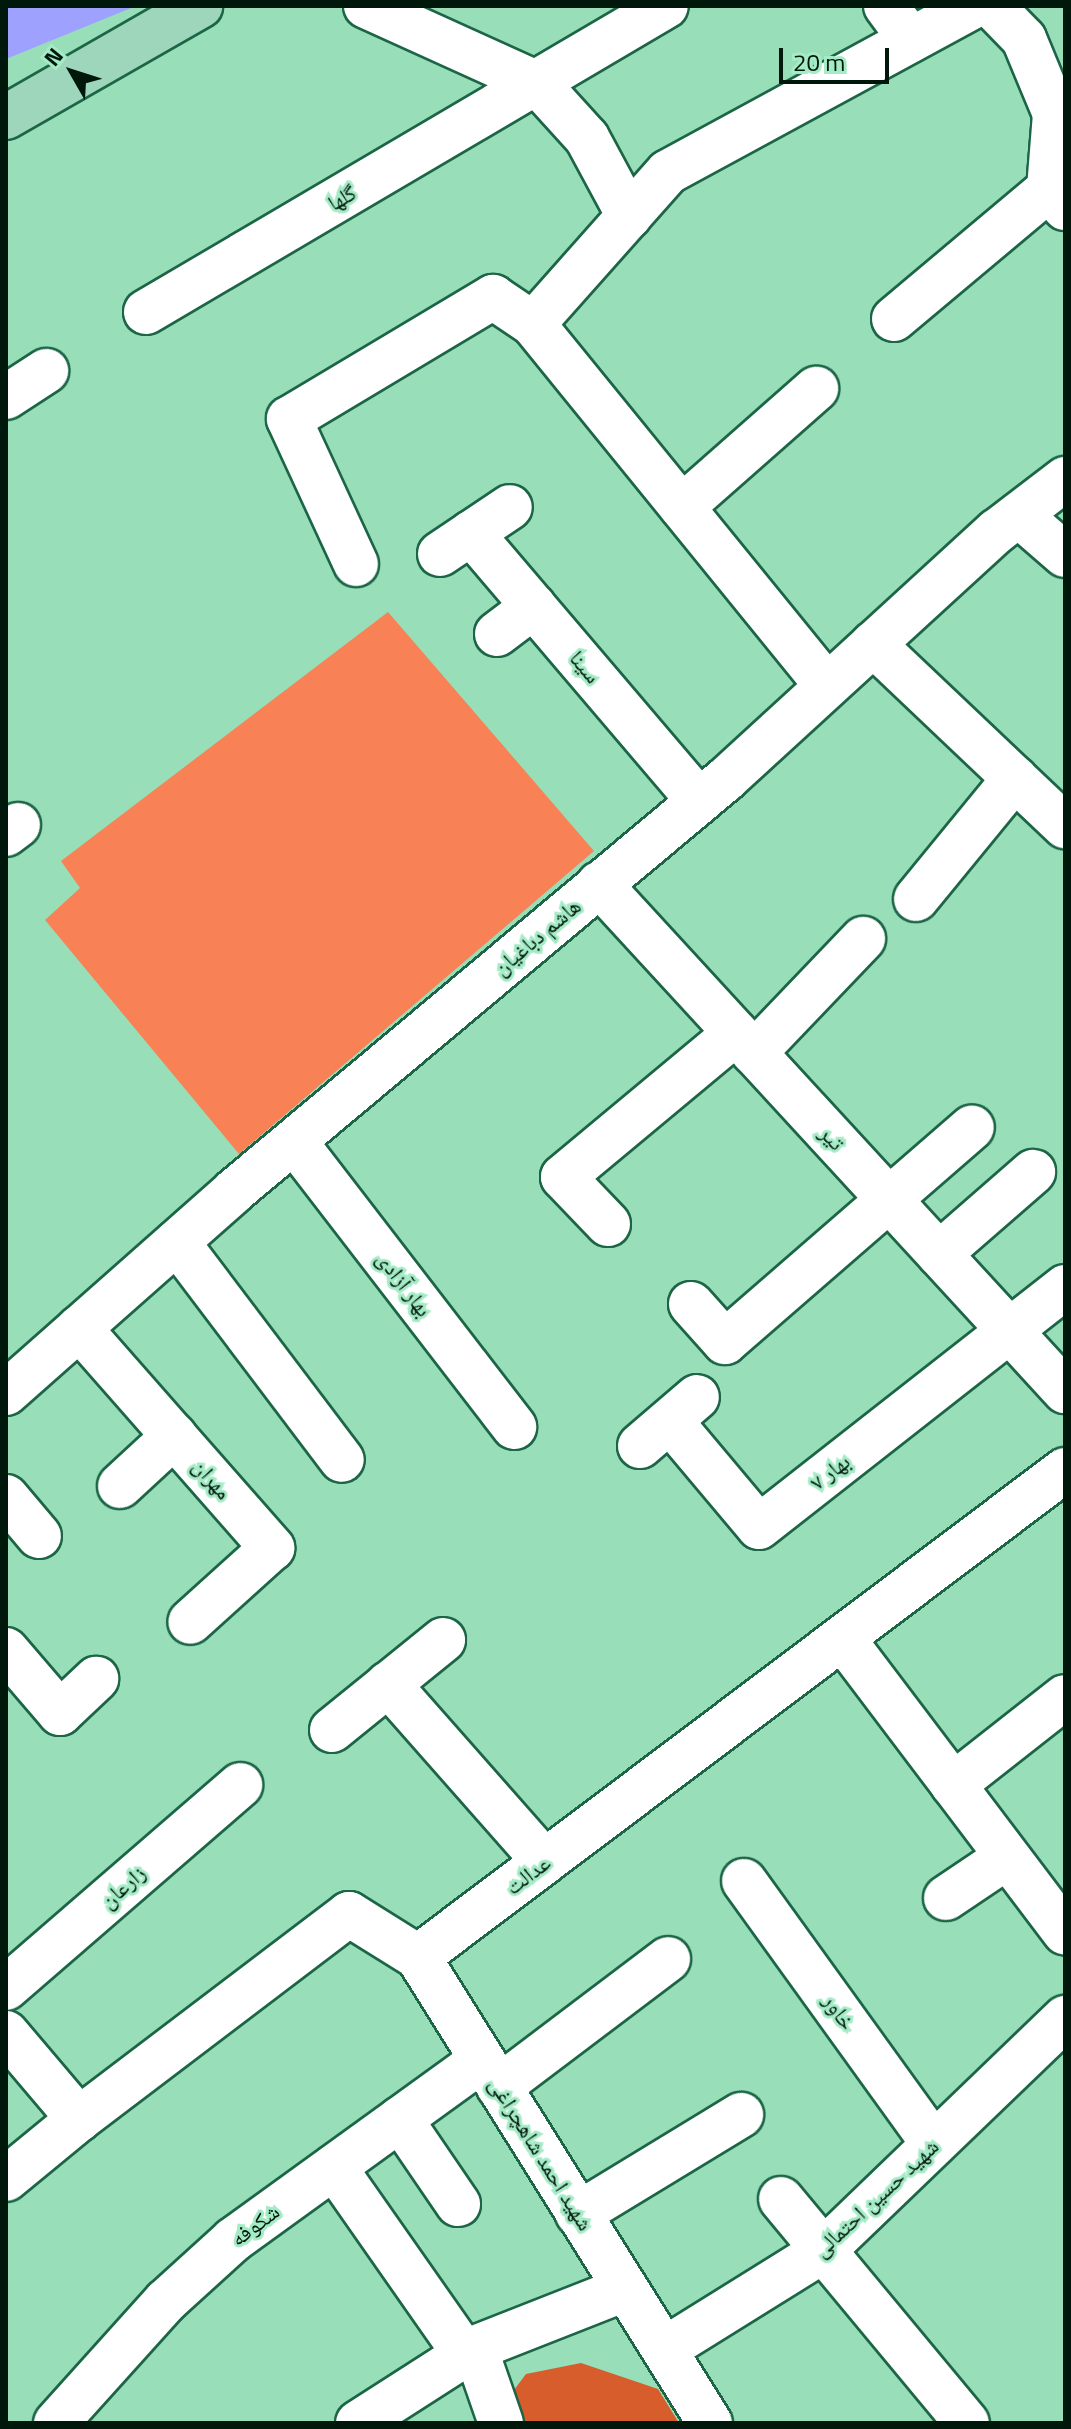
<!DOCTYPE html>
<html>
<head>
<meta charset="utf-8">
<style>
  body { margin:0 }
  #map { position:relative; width:1071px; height:2429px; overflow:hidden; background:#97deb9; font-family:"Titillium Web","Noto Naskh Arabic",sans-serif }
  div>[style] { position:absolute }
  .green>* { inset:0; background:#f88255 }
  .forest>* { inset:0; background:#d75d2c }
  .water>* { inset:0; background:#9ea1fd }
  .roads { filter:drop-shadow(2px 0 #1c6546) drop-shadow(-2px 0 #1c6546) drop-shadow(0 2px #1c6546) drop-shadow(0 -2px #1c6546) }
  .minor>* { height:44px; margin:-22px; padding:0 22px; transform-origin:22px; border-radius:22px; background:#fff }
  .major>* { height:44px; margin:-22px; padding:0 22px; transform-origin:22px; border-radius:22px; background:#9dd6bb }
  span { translate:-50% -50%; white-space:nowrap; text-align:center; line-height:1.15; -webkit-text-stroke:6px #a4ebc6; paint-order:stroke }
  .street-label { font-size:22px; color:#00170b }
  .frame { position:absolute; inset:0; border:8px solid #00170b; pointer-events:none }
  .north { position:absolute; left:32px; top:32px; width:80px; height:80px; -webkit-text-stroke:6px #a4ebc6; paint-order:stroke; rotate:309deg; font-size:22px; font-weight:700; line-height:32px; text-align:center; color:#00170b }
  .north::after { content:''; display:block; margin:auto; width:28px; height:36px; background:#00170b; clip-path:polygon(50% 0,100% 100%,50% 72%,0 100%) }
  .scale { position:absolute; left:779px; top:48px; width:110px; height:36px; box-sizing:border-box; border:4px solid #00170b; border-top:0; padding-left:10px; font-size:24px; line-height:28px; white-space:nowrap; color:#00170b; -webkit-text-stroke:6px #a4ebc6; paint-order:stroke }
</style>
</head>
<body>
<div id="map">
  <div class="green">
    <div style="clip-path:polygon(388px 612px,594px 851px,239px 1154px,45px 920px,80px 888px,61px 861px)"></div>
  </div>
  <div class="forest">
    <div style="clip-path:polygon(581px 2363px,658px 2389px,679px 2423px,525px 2423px,511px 2394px,526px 2374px)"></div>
  </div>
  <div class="water">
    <div style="clip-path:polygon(6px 6px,136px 6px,6px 59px)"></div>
  </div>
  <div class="roads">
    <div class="minor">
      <div style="left:366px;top:6px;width:189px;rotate:24.4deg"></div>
      <div style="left:538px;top:84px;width:73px;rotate:47.8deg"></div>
      <div style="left:587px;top:138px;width:89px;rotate:61.7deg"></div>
      <div style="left:886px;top:6px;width:42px;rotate:53.7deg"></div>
      <div style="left:992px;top:6px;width:46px;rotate:45.9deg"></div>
      <div style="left:1024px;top:39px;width:81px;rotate:67.5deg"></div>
      <div style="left:1055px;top:114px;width:75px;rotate:94.6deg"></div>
      <div style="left:1049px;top:189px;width:25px;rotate:50deg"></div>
      <div style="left:146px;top:312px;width:603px;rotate:-30.48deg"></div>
      <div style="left:894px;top:319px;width:202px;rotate:-40deg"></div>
      <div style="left:533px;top:324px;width:203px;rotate:-48.4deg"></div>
      <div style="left:668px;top:172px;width:348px;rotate:-28.5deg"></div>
      <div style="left:6px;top:397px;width:48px;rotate:-33deg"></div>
      <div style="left:682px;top:507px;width:179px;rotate:-41.4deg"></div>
      <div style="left:1019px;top:515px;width:61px;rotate:41deg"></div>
      <div style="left:471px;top:533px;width:352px;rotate:49.6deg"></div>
      <div style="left:440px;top:554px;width:84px;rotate:-33.9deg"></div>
      <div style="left:356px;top:564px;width:160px;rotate:-114.8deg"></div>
      <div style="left:289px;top:419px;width:238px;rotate:-30.9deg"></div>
      <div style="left:493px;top:297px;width:48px;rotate:34deg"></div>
      <div style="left:533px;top:324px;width:466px;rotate:50.9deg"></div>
      <div style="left:497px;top:634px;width:46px;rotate:-37.1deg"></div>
      <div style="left:873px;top:644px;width:265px;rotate:43.5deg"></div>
      <div style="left:6px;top:834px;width:15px;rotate:-37deg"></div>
      <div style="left:599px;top:884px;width:689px;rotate:47.41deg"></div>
      <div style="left:916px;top:899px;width:156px;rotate:-50.7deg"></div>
      <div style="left:754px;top:1053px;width:158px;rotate:-46.3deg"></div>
      <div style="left:294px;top:1141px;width:361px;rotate:52.4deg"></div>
      <div style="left:608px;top:1224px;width:65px;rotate:-133.8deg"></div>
      <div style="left:563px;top:1177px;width:225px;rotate:-39.8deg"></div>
      <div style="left:177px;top:1242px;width:273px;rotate:52.9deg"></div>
      <div style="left:939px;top:1254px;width:125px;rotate:-41.1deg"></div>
      <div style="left:691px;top:1304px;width:51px;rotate:48.2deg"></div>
      <div style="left:725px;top:1342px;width:327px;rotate:-41deg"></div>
      <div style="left:79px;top:1328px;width:293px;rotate:48.7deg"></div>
      <div style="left:272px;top:1548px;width:110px;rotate:137.9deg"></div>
      <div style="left:6px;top:1393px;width:305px;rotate:-41.5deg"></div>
      <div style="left:234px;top:1191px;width:642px;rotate:-39.94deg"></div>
      <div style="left:726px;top:779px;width:367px;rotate:-42.5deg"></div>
      <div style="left:997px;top:531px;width:86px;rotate:-37.4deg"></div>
      <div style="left:670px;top:1421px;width:138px;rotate:50deg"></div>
      <div style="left:759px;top:1527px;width:389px;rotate:-38.1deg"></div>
      <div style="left:640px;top:1446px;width:75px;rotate:-40.7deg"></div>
      <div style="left:120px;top:1486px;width:74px;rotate:-42.8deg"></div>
      <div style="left:6px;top:1497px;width:51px;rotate:49.8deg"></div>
      <div style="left:843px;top:1639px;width:368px;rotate:52.9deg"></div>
      <div style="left:6px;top:1650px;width:83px;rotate:49.4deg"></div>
      <div style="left:60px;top:1713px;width:50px;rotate:-43.4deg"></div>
      <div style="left:388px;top:1684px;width:237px;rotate:48.6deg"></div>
      <div style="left:332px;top:1730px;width:143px;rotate:-39deg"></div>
      <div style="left:953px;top:1785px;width:142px;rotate:-38.2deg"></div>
      <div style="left:744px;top:1881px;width:324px;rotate:54.2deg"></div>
      <div style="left:946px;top:1898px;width:73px;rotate:-33.9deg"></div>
      <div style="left:418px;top:1957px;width:550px;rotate:57.93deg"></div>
      <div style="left:6px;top:1988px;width:310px;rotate:-40.9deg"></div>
      <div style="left:6px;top:2033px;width:113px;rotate:49.7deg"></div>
      <div style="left:79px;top:2119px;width:339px;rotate:-37.2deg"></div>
      <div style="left:349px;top:1914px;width:81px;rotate:31.9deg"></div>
      <div style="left:418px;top:1957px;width:810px;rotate:-36.97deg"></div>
      <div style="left:499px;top:2087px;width:212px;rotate:-37.1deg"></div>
      <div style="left:400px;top:2119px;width:103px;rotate:55.7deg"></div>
      <div style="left:334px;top:2167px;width:228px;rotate:55deg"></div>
      <div style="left:6px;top:2179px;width:94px;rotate:-39.4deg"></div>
      <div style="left:781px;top:2199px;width:291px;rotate:50.3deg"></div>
      <div style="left:578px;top:2214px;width:191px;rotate:-31.3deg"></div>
      <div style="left:475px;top:2348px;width:79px;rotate:70.9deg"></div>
      <div style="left:665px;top:2349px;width:187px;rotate:-31.9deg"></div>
      <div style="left:824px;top:2250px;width:335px;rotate:-43.9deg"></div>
      <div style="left:56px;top:2423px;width:164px;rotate:-48deg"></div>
      <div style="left:166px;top:2301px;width:91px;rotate:-42.3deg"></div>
      <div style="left:233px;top:2240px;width:307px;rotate:-35.9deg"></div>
      <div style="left:358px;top:2423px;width:139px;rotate:-32.7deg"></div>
      <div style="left:475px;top:2348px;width:161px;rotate:-21.5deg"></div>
    </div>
    <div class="major">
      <div style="left:6px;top:117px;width:224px;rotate:-29.8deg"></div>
    </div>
  </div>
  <div class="street-label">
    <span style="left:342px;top:198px;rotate:-30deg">گلها</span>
    <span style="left:585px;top:667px;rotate:50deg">سینا</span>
    <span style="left:537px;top:937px;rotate:-40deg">هاشم دباغیان</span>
    <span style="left:832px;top:1138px;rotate:47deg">تیر</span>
    <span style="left:404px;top:1284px;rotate:53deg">بهار آزادی</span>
    <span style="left:830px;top:1472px;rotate:-38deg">بهار ۷</span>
    <span style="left:212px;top:1479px;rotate:49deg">مهران</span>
    <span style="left:528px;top:1875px;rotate:-37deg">عدالت</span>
    <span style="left:123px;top:1887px;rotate:-41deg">زارعان</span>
    <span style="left:839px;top:2012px;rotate:54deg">خاور</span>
    <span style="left:541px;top:2154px;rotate:58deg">شهید احمد شاهچراغی</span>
    <span style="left:876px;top:2198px;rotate:-43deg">شهید حسین احتمالی</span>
    <span style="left:255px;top:2225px;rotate:-37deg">شکوفه</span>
  </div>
  <div class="frame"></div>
  <div class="north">N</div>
  <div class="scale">20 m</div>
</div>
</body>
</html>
